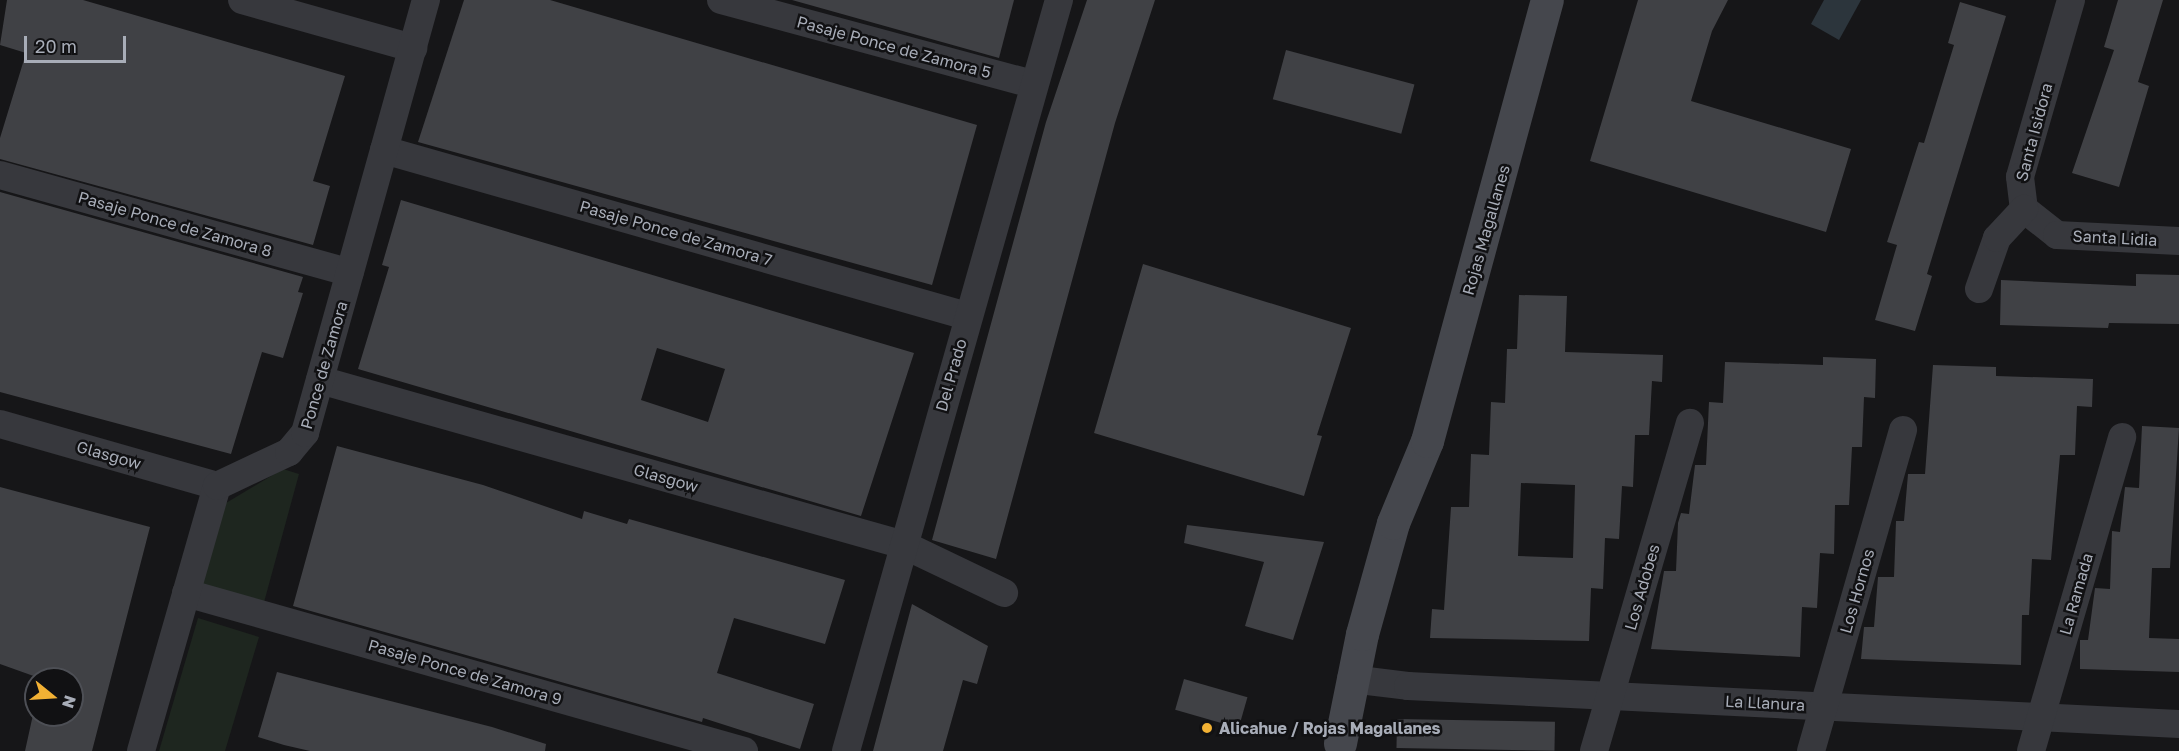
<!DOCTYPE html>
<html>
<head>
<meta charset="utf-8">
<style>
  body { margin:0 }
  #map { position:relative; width:2179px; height:751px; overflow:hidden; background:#161618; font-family:"Golos Text",sans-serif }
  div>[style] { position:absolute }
  .green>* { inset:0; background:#1e261f }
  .water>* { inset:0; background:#2c353c }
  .building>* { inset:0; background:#404145; transform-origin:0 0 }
  .street>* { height:28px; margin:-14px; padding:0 14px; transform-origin:14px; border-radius:14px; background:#37383d }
  .secondary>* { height:33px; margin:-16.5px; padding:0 16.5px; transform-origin:16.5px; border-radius:16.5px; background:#45474d }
  .dots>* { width:16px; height:16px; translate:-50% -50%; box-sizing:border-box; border:3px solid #111113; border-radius:50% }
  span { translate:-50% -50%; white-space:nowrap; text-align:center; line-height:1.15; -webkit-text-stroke:5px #111113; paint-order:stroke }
  .street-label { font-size:16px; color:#a8adb8 }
  .poi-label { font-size:16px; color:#a8adb8; font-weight:700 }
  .left { translate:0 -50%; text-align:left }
  .north { position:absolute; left:24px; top:667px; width:60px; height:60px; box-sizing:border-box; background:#111113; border:2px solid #4d4f55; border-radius:50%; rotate:108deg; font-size:16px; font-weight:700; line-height:24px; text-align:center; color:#a8adb8 }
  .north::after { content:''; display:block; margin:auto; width:21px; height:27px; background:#f2b134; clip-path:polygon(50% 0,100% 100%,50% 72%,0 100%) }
  .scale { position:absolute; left:24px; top:36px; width:102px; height:27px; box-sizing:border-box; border:3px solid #a8adb8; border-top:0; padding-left:8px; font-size:18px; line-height:21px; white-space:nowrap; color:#a8adb8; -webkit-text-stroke:4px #111113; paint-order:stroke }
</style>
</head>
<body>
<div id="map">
  <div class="green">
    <div style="clip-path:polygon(283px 469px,299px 474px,263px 606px,201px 584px,226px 503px)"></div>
    <div style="clip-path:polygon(198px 618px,259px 637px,225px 751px,159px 751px)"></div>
  </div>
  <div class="water">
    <div style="clip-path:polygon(1824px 0,1861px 0,1839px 40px,1811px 24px)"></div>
  </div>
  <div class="building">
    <div style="clip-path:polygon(7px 0,83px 0,345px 76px,313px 181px,330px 186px,313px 245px,0 159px,0 138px,26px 53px,0 45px)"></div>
    <div style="clip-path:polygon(464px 0,550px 0,977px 125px,932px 285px,418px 142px)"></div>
    <div style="clip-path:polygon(792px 0,1014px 0,999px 58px)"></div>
    <div style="clip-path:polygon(1087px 0,1155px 0,1115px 123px,996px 559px,932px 540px,1046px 122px)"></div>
    <div style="clip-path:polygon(1638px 0,1728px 0,1712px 31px,1691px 101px,1851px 149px,1826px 232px,1590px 161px)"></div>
    <div style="clip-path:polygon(2118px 0,2163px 0,2138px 82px,2149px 86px,2119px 187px,2072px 173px,2114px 50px,2104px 47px)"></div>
    <div style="clip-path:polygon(1960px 2px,2006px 16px,1927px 274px,1932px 276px,1915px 331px,1875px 320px,1897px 245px,1887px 242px,1919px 142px,1924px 143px,1954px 45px,1948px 43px)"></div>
    <div style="left:1286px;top:50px;width:133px;height:51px;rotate:15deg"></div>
    <div style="clip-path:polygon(0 192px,303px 277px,298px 292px,303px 293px,283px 358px,262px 352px,231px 454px,0 392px)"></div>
    <div style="clip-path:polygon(evenodd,401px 200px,914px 353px,861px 516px,358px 369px,389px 267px,382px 265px,401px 200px,657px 348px,725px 369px,708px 422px,641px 400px,657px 348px)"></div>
    <div style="clip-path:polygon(1143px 264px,1351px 328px,1317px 435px,1322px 436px,1304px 496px,1094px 433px)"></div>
    <div style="clip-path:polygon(2136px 274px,2179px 275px,2179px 324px,2109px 323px,2108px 328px,2000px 325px,2001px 280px,2136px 286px)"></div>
    <div style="clip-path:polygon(evenodd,1519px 295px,1567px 296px,1565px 352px,1663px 355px,1662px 382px,1652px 381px,1649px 435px,1635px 435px,1633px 487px,1622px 486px,1619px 539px,1605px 538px,1603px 589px,1591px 588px,1589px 641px,1430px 638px,1432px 609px,1444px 610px,1451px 507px,1469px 507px,1471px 454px,1489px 455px,1491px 402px,1505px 403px,1507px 349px,1517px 349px,1519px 295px,1521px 483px,1575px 485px,1573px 558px,1518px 556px,1521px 483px)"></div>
    <div style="clip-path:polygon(1823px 357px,1876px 359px,1875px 398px,1864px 397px,1862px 447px,1852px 447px,1849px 505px,1835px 505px,1834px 554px,1820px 553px,1817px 608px,1802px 607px,1800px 657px,1651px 649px,1664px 571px,1676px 571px,1678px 523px,1681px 513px,1689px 514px,1695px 465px,1706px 465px,1709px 402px,1723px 403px,1725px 362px,1823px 365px)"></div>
    <div style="clip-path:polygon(1933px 365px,1996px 367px,1996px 376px,2093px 379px,2092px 407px,2077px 406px,2075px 455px,2060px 455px,2051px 560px,2032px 559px,2029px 615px,2022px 615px,2021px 665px,1861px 659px,1864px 627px,1874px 627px,1878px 577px,1894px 577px,1896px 521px,1904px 521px,1908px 474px,1925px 474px)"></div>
    <div style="clip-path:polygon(2142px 426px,2179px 428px,2170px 568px,2152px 568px,2149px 638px,2179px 639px,2179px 672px,2080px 669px,2080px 640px,2088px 640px,2095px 588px,2110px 589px,2112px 531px,2120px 532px,2125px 487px,2139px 488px)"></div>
    <div style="clip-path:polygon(337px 446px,483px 485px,582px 519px,584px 511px,627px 524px,629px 519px,845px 580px,825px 644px,734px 618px,717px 673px,814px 704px,800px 749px,703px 718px,702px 722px,293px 606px)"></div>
    <div style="clip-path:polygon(0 487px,150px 527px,92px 751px,25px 751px,36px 701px,36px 715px,72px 715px,72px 679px,42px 679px,0 664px)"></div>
    <div style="clip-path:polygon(1187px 525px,1324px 542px,1293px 640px,1245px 626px,1264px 562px,1184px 543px)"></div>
    <div style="clip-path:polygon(912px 604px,988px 646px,977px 684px,963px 680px,943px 751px,873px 751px)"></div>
    <div style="clip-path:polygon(277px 672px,492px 727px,546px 744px,545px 751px,310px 751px,284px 745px,258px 737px)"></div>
    <div style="left:1184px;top:679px;width:66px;height:32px;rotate:16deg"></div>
    <div style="left:1397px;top:719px;width:158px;height:29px;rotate:1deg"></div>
  </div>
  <div class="street">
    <div style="left:242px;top:0;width:178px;rotate:15.7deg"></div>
    <div style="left:721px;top:0;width:322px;rotate:15.1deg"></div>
    <div style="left:2071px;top:0;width:184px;rotate:106.1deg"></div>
    <div style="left:2020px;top:177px;width:32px;rotate:83deg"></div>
    <div style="left:2024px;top:209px;width:42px;rotate:38.2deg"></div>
    <div style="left:2057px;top:235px;width:122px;rotate:2.8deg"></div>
    <div style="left:384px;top:150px;width:606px;rotate:15.89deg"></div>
    <div style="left:0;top:175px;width:363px;rotate:15.6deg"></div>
    <div style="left:1979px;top:289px;width:54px;rotate:-70.6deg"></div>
    <div style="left:1997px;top:238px;width:40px;rotate:-47deg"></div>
    <div style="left:320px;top:380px;width:607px;rotate:15.78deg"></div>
    <div style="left:904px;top:545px;width:111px;rotate:25.6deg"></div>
    <div style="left:0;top:424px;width:226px;rotate:15.9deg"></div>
    <div style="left:186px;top:593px;width:580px;rotate:15.81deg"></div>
    <div style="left:1351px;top:679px;width:57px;rotate:7deg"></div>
    <div style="left:1408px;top:686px;width:772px;rotate:2.82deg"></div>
    <div style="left:141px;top:751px;width:276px;rotate:-74deg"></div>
    <div style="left:217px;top:486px;width:80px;rotate:-25.3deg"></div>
    <div style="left:289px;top:452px;width:25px;rotate:-50deg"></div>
    <div style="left:305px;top:433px;width:450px;rotate:-74.4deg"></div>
    <div style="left:846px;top:751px;width:781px;rotate:-74.17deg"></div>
    <div style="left:1594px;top:751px;width:342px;rotate:-73.7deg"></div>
    <div style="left:1811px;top:751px;width:334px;rotate:-74deg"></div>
    <div style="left:2031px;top:751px;width:327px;rotate:-73.8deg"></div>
  </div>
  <div class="secondary">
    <div style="left:1340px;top:743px;width:111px;rotate:-78.6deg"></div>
    <div style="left:1362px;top:634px;width:115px;rotate:-74.4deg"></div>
    <div style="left:1393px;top:523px;width:89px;rotate:-67.5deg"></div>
    <div style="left:1427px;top:441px;width:457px;rotate:-74.8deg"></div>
  </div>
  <div class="dots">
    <div style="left:1207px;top:728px;background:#f2b134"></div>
  </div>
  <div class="street-label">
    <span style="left:894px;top:47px;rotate:15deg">Pasaje Ponce de Zamora 5</span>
    <span style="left:2034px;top:132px;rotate:-75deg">Santa Isidora</span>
    <span style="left:175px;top:224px;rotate:16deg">Pasaje Ponce de Zamora 8</span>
    <span style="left:1486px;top:230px;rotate:-74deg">Rojas Magallanes</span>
    <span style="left:676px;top:233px;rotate:16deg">Pasaje Ponce de Zamora 7</span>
    <span style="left:2115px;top:238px;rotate:3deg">Santa Lidia</span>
    <span style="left:324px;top:365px;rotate:-74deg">Ponce de Zamora</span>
    <span style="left:951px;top:375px;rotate:-74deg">Del Prado</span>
    <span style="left:109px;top:455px;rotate:16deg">Glasgow</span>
    <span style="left:666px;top:478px;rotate:16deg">Glasgow</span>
    <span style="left:1642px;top:587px;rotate:-74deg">Los Adobes</span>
    <span style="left:1857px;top:591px;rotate:-74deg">Los Hornos</span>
    <span style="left:2076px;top:594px;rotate:-74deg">La Ramada</span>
    <span style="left:465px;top:672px;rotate:16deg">Pasaje Ponce de Zamora 9</span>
    <span style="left:1765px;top:703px;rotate:3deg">La Llanura</span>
  </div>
  <div class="poi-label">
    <span class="left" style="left:1219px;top:728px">Alicahue / Rojas Magallanes</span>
  </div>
  <div class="north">N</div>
  <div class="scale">20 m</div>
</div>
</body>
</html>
